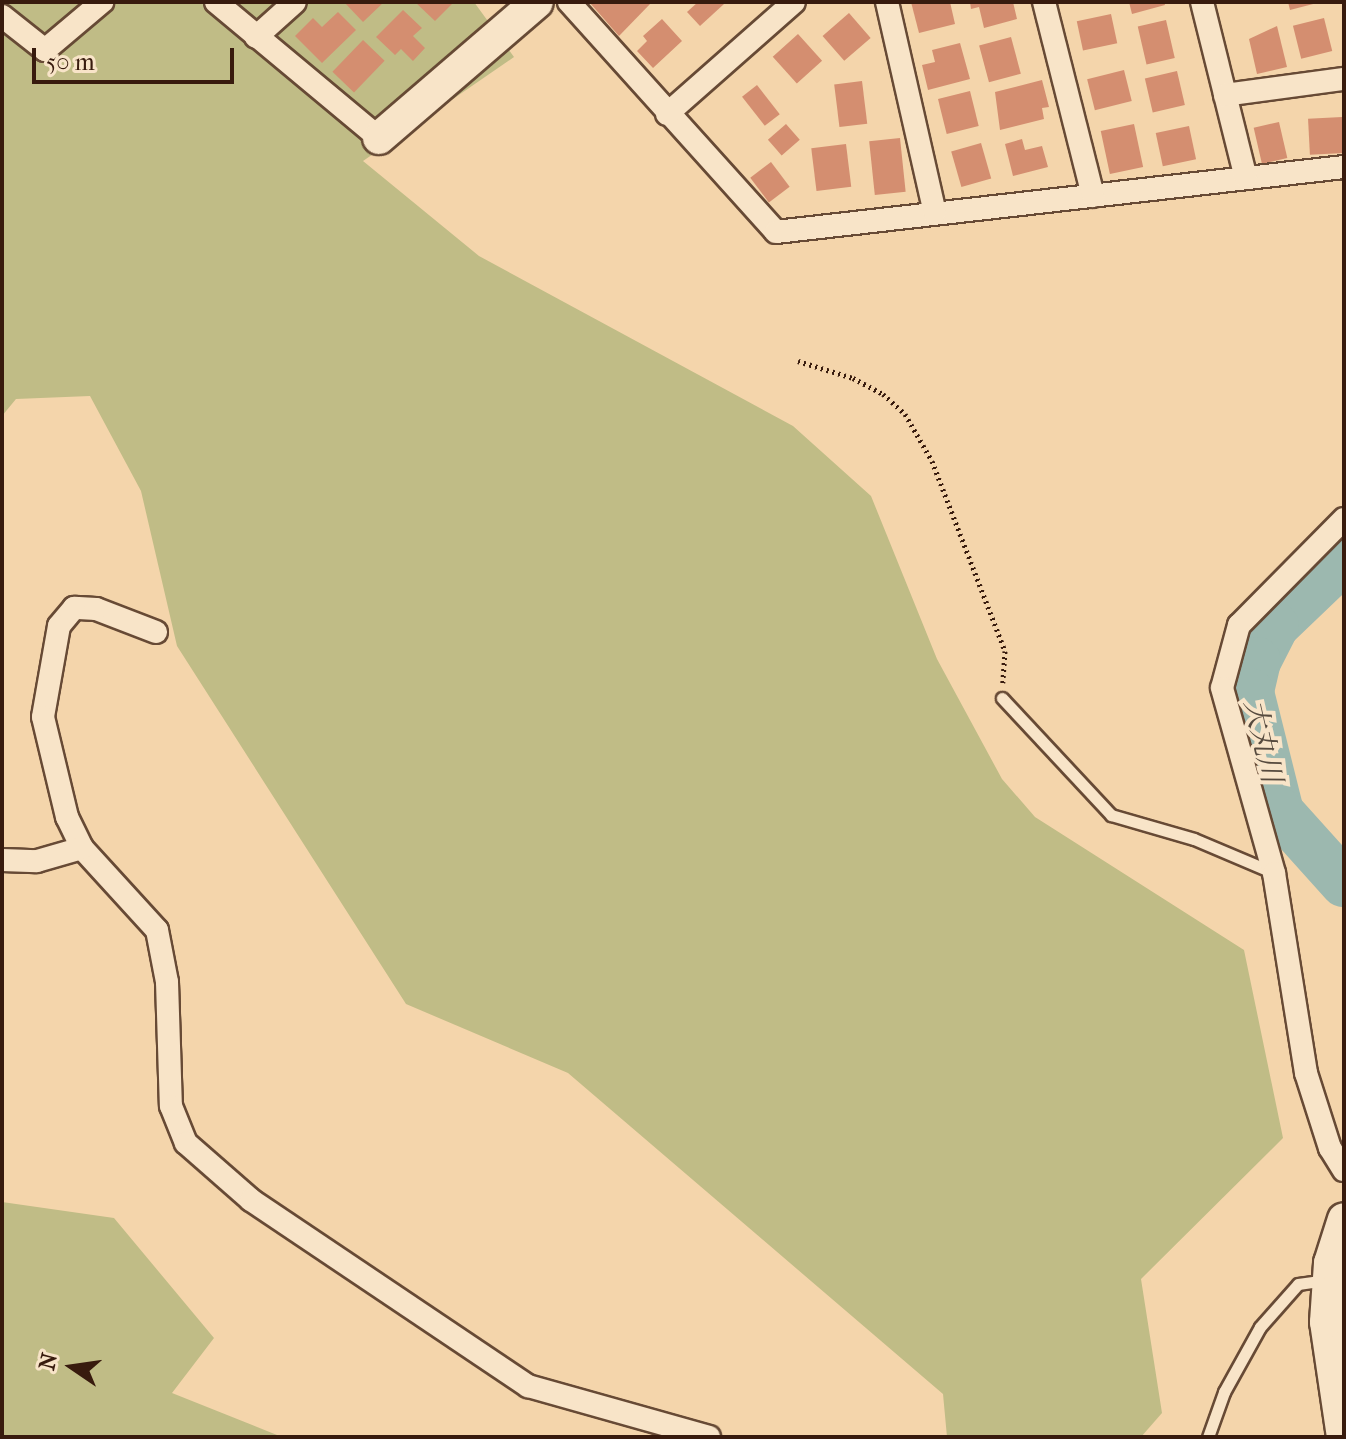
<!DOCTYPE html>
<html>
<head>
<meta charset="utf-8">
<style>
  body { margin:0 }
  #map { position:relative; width:1346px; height:1439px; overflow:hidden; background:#f4d5ab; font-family:"IM FELL French Canon","Noto Serif JP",serif }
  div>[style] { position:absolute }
  .green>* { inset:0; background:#c0bc86 }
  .river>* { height:48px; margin:-24px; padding:0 24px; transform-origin:24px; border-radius:24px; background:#9cb8af }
  .building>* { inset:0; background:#d48e70; transform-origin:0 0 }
  .path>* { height:5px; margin-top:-2.5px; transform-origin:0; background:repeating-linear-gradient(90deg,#381b0e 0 2px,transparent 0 6px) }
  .roads { filter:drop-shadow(2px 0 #674a35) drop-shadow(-2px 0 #674a35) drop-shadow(0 2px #674a35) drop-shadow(0 -2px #674a35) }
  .lane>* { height:11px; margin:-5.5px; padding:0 5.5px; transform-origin:5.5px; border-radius:5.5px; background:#f8e4c8 }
  .street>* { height:22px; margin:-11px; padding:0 11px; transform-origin:11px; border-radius:11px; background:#f8e4c8 }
  .secondary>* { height:32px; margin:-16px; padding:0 16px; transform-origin:16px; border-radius:16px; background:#f8e4c8 }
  span { translate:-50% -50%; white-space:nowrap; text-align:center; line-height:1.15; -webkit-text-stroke:8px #f8e4c8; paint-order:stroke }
  .water-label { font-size:28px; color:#564a3e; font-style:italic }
  .frame { position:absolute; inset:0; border:4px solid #381b0e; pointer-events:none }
  .north { position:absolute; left:32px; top:1327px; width:80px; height:80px; -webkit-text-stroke:6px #f8e4c8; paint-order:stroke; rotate:283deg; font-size:22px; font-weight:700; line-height:32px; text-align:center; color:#381b0e }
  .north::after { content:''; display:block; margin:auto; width:28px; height:36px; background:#381b0e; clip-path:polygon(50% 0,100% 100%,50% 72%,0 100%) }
  .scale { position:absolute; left:32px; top:48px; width:202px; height:36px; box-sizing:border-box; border:4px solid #381b0e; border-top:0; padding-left:10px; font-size:24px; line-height:28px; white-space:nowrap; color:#381b0e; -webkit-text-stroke:6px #f8e4c8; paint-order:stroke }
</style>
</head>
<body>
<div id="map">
  <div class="green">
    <div style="clip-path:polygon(2px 2px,474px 2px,514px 57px,363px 161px,479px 256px,793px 426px,871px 496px,937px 659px,1002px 779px,1035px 817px,1244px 950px,1283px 1138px,1141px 1279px,1162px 1413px,1141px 1437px,947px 1437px,943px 1394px,568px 1073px,406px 1004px,177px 646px,141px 491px,90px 396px,16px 399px,2px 416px)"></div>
    <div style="clip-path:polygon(2px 1202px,114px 1218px,214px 1338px,172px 1393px,282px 1437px,2px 1437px)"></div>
  </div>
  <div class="river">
    <div style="left:1344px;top:560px;width:95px;rotate:136.3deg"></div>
    <div style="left:1275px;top:626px;width:39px;rotate:117deg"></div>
    <div style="left:1257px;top:661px;width:32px;rotate:103deg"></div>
    <div style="left:1250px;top:692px;width:124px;rotate:76deg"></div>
    <div style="left:1280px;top:812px;width:96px;rotate:48deg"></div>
  </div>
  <div class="building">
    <div style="clip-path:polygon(344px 2px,384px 2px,363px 22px)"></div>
    <div style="clip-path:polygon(415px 2px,454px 2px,435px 21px)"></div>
    <div style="clip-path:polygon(652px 2px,619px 36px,590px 3px,591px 2px)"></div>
    <div style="clip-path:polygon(698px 2px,722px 2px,724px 4px,700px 26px,687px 12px)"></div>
    <div style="clip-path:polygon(911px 2px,950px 2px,955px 24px,919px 33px)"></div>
    <div style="clip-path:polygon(970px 2px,1013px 2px,1017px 19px,984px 28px,979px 7px,971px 9px)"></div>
    <div style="clip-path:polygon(1129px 2px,1164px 2px,1165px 5px,1132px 14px)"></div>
    <div style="clip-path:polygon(1288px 2px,1316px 2px,1317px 3px,1290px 10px)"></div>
    <div style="clip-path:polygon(403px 10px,422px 28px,413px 36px,425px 48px,413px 61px,401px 49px,395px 55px,376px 37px)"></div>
    <div style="clip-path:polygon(338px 12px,356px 30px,322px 63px,295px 36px,313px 18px,322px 27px)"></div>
    <div style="left:849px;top:13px;width:33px;height:35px;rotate:49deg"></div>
    <div style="left:1111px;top:14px;width:30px;height:35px;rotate:78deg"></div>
    <div style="left:1324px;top:18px;width:34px;height:32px;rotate:76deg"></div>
    <div style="clip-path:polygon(662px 19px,682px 41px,653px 68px,637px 51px,647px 41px,643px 36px)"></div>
    <div style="left:1166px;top:20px;width:39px;height:29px;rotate:77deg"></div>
    <div style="clip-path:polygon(1277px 26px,1287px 67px,1257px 74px,1249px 39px)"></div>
    <div style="left:798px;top:34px;width:36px;height:34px;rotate:48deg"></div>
    <div style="left:1011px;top:37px;width:38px;height:33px;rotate:75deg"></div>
    <div style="left:363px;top:40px;width:30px;height:44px;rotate:44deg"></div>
    <div style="clip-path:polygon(960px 43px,970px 79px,928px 90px,922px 65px,935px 62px,932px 50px)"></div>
    <div style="left:1124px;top:70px;width:32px;height:38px;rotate:76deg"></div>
    <div style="left:1177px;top:71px;width:35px;height:33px;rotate:77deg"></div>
    <div style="clip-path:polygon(1042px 80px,1049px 107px,1042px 108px,1044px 119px,1000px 130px,995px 92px)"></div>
    <div style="left:862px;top:81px;width:43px;height:28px;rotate:83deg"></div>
    <div style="left:757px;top:85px;width:37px;height:19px;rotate:52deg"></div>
    <div style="left:970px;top:91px;width:36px;height:33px;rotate:76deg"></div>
    <div style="left:1342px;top:117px;width:36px;height:34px;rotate:87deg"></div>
    <div style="left:1279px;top:122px;width:37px;height:26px;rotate:77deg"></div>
    <div style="left:786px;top:124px;width:21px;height:24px;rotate:49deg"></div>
    <div style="left:1134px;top:124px;width:44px;height:34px;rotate:78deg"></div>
    <div style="left:1189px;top:126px;width:34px;height:34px;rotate:78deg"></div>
    <div style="left:900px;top:138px;width:54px;height:31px;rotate:84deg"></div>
    <div style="clip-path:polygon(1022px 139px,1025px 150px,1042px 146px,1048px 167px,1013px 176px,1005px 144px)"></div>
    <div style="left:981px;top:143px;width:37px;height:31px;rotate:74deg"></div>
    <div style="left:846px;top:144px;width:43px;height:35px;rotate:83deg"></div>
    <div style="left:771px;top:162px;width:31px;height:26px;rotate:53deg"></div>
  </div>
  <div class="path">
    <div style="left:798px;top:361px;width:58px;rotate:17.2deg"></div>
    <div style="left:853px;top:378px;width:34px;rotate:28deg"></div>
    <div style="left:883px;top:394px;width:30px;rotate:42deg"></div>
    <div style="left:905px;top:414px;width:54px;rotate:60.1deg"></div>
    <div style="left:932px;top:461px;width:204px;rotate:69deg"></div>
    <div style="left:1005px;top:651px;width:32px;rotate:94deg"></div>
  </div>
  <div class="roads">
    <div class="lane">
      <div style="left:1002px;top:698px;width:160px;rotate:47deg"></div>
      <div style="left:1111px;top:815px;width:86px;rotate:16.1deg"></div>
      <div style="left:1194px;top:839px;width:85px;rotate:22.9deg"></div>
      <div style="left:1208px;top:1437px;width:48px;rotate:-70.4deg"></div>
      <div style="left:1224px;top:1392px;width:74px;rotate:-61deg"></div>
      <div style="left:1260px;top:1327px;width:57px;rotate:-48.5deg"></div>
      <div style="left:1298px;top:1284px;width:28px;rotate:-8deg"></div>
    </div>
    <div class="street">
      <div style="left:216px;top:2px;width:212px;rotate:39.8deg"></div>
      <div style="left:569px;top:2px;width:309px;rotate:48deg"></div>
      <div style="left:776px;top:232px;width:572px;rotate:-6.53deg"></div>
      <div style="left:887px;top:2px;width:216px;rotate:77.2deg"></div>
      <div style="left:1044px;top:2px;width:200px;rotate:75.8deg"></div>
      <div style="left:1202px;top:2px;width:181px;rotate:76deg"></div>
      <div style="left:2px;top:16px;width:55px;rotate:38.3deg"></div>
      <div style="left:45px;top:50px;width:75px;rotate:-40.1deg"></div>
      <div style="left:256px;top:37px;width:52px;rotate:-41.9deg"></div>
      <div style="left:1225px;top:95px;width:120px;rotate:-7.7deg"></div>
      <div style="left:667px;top:114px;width:169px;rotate:-41.4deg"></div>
      <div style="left:1344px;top:519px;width:149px;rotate:134.7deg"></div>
      <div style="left:1239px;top:625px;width:65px;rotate:105.1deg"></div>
      <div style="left:1222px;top:688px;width:192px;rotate:74.3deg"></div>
      <div style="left:1274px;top:873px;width:203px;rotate:80.9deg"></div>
      <div style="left:1306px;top:1073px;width:79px;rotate:72.3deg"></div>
      <div style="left:1330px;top:1148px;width:26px;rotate:58deg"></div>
      <div style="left:156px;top:632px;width:64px;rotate:-159deg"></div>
      <div style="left:96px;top:609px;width:22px;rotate:-177deg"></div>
      <div style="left:74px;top:608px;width:23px;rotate:130deg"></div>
      <div style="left:59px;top:626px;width:92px;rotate:100deg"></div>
      <div style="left:43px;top:717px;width:103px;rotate:76.5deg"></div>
      <div style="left:67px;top:817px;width:34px;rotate:64deg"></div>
      <div style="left:82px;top:848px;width:111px;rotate:47.6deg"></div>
      <div style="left:157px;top:930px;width:53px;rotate:79.1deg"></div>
      <div style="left:167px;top:982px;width:124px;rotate:88.2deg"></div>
      <div style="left:171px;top:1106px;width:40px;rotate:68deg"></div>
      <div style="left:186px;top:1143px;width:86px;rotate:41.2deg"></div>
      <div style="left:251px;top:1200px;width:334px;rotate:33.9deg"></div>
      <div style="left:528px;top:1386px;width:188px;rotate:15.7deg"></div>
      <div style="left:2px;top:860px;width:35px;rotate:2deg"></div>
      <div style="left:37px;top:861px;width:47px;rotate:-16.1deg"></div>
    </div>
    <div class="secondary">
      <div style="left:379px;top:138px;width:208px;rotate:-40.7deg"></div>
      <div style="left:1343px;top:1437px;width:116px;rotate:-98.4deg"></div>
      <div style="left:1326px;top:1322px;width:59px;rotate:-86.1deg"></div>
      <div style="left:1330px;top:1263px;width:46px;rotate:-72.3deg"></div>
    </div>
  </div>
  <div class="water-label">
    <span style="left:1263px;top:741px;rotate:77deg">大丸川</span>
  </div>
  <div class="frame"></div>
  <div class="north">N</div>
  <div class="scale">50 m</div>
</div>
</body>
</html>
